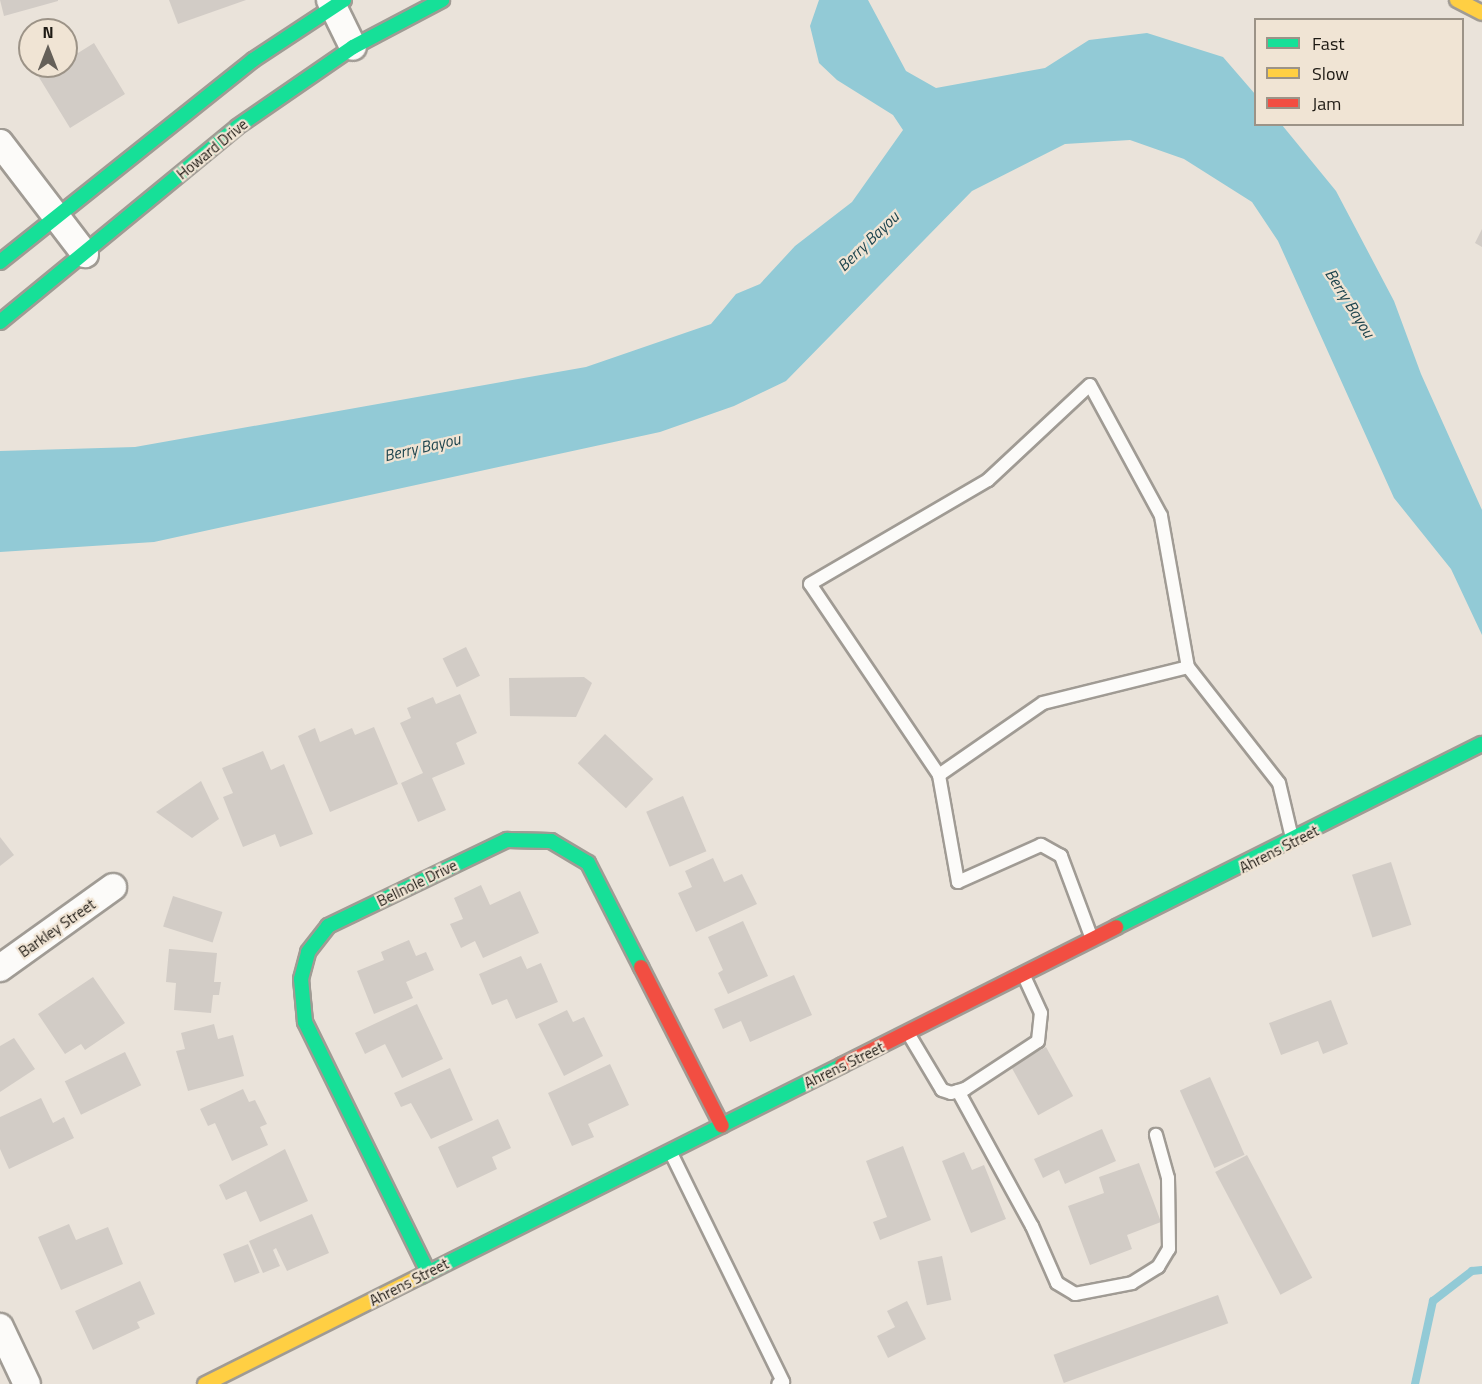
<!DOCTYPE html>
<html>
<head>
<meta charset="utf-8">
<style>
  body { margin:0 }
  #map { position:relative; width:1482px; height:1384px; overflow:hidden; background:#eae3da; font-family:"Titillium Web",sans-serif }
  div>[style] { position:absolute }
  .water>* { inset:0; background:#92cad6 }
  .stream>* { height:8px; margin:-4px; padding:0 4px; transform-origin:4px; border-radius:4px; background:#92cad6 }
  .building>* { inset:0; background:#d2ccc6; transform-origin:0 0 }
  .roads { filter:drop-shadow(2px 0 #a09b94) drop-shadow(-2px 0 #a09b94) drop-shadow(0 2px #a09b94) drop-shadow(0 -2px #a09b94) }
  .lane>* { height:12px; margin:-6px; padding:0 6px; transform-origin:6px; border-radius:6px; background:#fcfbf9 }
  .street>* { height:26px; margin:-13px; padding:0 13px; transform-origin:13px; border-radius:13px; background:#fcfbf9 }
  .fast>* { height:14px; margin:-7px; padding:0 7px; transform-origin:7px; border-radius:7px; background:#16e098 }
  .slow>* { height:14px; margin:-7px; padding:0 7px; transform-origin:7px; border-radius:7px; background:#ffcf43 }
  .jam>* { height:14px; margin:-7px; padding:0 7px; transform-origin:7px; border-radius:7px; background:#f24e42 }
  span { translate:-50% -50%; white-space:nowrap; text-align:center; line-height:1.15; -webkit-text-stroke:4.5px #f0e4d4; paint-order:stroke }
  .street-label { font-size:15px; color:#1e1a14 }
  .water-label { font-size:16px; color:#1e454e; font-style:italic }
  .legend { position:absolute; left:1254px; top:18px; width:210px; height:108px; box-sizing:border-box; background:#f0e4d4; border:2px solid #9c9387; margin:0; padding:8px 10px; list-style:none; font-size:18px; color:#1e1a14 }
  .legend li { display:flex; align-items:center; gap:12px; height:30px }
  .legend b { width:30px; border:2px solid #9c9387 }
  .north { position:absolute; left:18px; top:18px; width:60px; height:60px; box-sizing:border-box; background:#f0e4d4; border:2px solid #9c9387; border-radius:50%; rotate:0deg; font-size:16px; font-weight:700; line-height:24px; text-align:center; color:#1e1a14 }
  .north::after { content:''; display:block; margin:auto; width:21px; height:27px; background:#656059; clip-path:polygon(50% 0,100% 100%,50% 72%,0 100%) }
</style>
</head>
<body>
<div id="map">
  <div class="water">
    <div style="clip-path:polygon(819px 0,868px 0,906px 71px,936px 88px,1045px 68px,1089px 40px,1147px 33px,1223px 57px,1255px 94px,1256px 124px,1282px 125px,1336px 191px,1394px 301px,1421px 374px,1482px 510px,1482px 635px,1451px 569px,1394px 498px,1278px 241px,1252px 202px,1184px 159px,1130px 140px,1065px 144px,972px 191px,786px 381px,734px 406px,660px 432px,154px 542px,0 552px,0 451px,135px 447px,586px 367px,711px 324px,736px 294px,760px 284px,795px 246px,852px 202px,903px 130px,893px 115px,837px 80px,819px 63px,810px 26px)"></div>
  </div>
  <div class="stream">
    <div style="left:1415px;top:1384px;width:85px;rotate:-77.8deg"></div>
    <div style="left:1433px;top:1301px;width:49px;rotate:-37.6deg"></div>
    <div style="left:1472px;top:1271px;width:10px;rotate:-6deg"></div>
  </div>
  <div class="building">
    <div style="clip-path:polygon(0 0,58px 0,58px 1px,4px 16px)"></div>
    <div style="clip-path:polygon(169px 0,246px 0,178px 24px)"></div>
    <div style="clip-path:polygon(70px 41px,78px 53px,94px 43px,125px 94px,70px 128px,32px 66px,66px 66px,66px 44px)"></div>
    <div style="clip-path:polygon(1482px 229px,1482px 247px,1475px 243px)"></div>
    <div style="left:466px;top:647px;width:32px;height:26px;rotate:64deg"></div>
    <div style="clip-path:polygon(584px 677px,592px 683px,576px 717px,510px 716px,509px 678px)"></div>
    <div style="clip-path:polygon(460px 694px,477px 733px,456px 743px,465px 764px,432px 778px,446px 810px,418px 822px,401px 783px,423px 773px,400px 723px,411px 718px,407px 708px,433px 697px,436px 704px)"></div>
    <div style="clip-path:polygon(374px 727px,398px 784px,330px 812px,298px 736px,315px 728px,320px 742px,352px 728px,355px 735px)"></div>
    <div style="left:605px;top:734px;width:66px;height:40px;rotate:43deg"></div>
    <div style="clip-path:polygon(263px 751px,271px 770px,284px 764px,313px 834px,280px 847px,275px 834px,243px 847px,223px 797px,233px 793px,222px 768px)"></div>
    <div style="clip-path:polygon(201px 781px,219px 819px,192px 838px,156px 812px)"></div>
    <div style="left:683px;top:796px;width:60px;height:40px;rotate:67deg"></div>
    <div style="clip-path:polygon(0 837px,14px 855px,0 866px)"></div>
    <div style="clip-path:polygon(713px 858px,724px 882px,742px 874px,757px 904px,696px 932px,678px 893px,692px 887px,685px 871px)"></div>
    <div style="left:1391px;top:862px;width:66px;height:41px;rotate:72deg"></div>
    <div style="clip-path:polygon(481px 885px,490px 905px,520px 891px,539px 933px,483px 958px,475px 941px,461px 948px,450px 924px,463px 919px,454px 898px)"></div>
    <div style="left:173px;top:896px;width:52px;height:32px;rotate:18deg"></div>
    <div style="clip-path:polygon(743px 921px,768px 976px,728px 994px,718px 973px,723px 970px,708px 937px)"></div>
    <div style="clip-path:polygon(409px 940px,416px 956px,426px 952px,434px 970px,406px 982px,413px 998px,374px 1014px,357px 971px,384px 960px,381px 952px)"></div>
    <div style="clip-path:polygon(169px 949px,217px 953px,214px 982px,221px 982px,219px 995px,213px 995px,211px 1013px,174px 1010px,176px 983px,166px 982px)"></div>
    <div style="clip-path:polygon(521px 956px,527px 969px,541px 963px,558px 1002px,516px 1019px,507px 999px,492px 1005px,479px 974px)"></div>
    <div style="clip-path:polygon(794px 975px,812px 1015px,750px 1042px,741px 1021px,723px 1029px,714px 1009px)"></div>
    <div style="clip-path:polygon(93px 977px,125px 1023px,85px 1050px,81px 1044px,65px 1054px,38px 1014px)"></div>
    <div style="clip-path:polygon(1331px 1000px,1348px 1044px,1323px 1054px,1318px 1041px,1281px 1055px,1269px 1023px)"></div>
    <div style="clip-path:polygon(417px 1004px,443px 1059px,402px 1078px,385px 1044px,365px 1054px,355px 1033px)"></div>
    <div style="clip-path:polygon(567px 1010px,573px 1022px,584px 1017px,603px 1056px,564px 1076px,538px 1024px)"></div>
    <div style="clip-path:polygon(214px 1024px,218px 1039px,233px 1035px,244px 1076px,188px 1091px,176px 1051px,185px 1049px,181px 1033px)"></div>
    <div style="clip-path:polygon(14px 1038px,35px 1069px,0 1092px,0 1046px)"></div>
    <div style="left:1046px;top:1047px;width:56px;height:40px;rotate:61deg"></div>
    <div style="left:125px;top:1052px;width:37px;height:67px;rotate:64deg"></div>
    <div style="clip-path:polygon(610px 1064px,629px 1105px,588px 1124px,594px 1137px,572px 1146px,548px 1093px)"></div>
    <div style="clip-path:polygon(450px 1068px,473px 1120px,431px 1139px,411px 1103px,401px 1107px,394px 1093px)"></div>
    <div style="left:1210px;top:1077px;width:85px;height:33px;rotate:66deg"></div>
    <div style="clip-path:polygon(243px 1089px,249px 1102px,255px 1100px,267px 1124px,260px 1127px,268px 1145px,232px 1161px,215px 1123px,208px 1126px,200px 1109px)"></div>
    <div style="clip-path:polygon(41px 1098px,53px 1123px,64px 1117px,74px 1138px,9px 1169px,0 1149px,0 1117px)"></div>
    <div style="clip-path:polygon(498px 1119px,511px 1148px,492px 1157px,497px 1169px,457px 1188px,438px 1147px)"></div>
    <div style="clip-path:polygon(1102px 1129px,1116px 1161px,1065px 1184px,1059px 1170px,1043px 1178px,1034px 1159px)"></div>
    <div style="clip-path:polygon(903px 1146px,931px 1220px,880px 1240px,873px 1222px,887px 1217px,866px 1161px)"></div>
    <div style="clip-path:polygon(285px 1149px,308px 1201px,260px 1222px,246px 1191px,226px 1200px,219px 1185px)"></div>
    <div style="clip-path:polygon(964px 1152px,972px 1170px,984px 1165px,1006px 1219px,971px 1233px,942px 1161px)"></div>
    <div style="left:1247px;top:1155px;width:139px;height:36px;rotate:62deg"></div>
    <div style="clip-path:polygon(1139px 1163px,1161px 1222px,1127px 1235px,1132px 1249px,1090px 1265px,1068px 1206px,1104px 1193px,1099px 1177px)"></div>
    <div style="clip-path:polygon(312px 1214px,329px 1253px,287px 1271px,276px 1248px,273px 1250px,280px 1266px,263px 1273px,249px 1241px)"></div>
    <div style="clip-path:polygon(69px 1224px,76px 1240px,108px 1227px,123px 1264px,61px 1290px,38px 1237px)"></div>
    <div style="left:248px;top:1244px;width:31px;height:27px;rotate:68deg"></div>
    <div style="left:942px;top:1256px;width:45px;height:25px;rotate:78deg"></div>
    <div style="clip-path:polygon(140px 1281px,155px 1314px,137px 1322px,140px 1328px,93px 1350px,75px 1311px)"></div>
    <div style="left:1218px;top:1295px;width:30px;height:175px;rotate:70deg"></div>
    <div style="clip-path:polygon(907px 1301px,926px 1339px,888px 1358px,877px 1336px,895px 1327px,887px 1311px)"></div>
  </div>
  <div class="roads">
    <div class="lane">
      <div style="left:939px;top:775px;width:230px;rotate:-124deg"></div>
      <div style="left:810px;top:584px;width:206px;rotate:-30.3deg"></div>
      <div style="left:988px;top:480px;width:139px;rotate:-43deg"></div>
      <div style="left:1090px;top:385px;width:149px;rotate:61.5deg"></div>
      <div style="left:1161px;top:516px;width:153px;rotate:79.9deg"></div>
      <div style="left:1188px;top:667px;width:147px;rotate:51.9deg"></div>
      <div style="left:1279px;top:783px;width:57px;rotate:76.7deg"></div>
      <div style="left:1092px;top:939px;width:89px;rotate:-110.5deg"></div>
      <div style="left:1061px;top:856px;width:23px;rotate:-151deg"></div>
      <div style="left:1041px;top:845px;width:91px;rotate:156deg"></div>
      <div style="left:958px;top:882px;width:109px;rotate:-100.1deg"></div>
      <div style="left:939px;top:775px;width:126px;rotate:-34.7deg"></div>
      <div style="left:1043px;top:703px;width:149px;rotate:-13.9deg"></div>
      <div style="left:908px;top:1033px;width:66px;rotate:59.2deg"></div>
      <div style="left:942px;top:1090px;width:9px;rotate:18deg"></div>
      <div style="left:951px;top:1093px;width:15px;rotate:-16deg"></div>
      <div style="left:965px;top:1089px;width:87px;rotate:-33.3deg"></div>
      <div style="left:1038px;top:1041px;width:28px;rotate:-84deg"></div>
      <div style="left:1041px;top:1013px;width:41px;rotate:-114.7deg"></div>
      <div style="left:958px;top:1091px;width:154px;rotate:61.3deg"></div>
      <div style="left:1032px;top:1226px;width:62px;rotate:66.3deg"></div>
      <div style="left:1057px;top:1283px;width:21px;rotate:31deg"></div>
      <div style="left:1075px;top:1294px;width:58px;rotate:-10.9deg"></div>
      <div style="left:1132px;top:1283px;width:31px;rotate:-32deg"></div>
      <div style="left:1158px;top:1267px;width:21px;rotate:-59deg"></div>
      <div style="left:1169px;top:1249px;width:71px;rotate:-90.8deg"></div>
      <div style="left:1168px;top:1178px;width:45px;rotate:-105.6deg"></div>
      <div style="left:671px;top:1153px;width:255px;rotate:63.9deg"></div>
      <div style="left:783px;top:1382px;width:5px;rotate:158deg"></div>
    </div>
    <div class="street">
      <div style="left:330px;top:0;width:52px;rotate:63.9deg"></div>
      <div style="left:0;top:143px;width:140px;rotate:52.6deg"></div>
      <div style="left:0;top:968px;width:139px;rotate:-35.6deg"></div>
      <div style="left:0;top:1327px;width:63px;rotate:64.7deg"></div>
    </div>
    <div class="fast">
      <div style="left:0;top:262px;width:324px;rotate:-38.6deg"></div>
      <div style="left:253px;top:60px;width:109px;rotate:-33.4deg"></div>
      <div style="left:0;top:322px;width:307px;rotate:-39.4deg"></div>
      <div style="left:237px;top:127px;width:141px;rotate:-34.6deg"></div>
      <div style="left:353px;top:47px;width:101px;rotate:-27.8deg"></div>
      <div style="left:1116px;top:927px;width:409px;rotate:-26.6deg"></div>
      <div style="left:428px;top:1272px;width:279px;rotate:-116.2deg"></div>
      <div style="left:305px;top:1022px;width:43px;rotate:-95.3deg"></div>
      <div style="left:301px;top:979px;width:28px;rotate:-75deg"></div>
      <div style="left:308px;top:952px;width:33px;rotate:-52deg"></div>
      <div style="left:328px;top:926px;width:199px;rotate:-25.7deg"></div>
      <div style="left:507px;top:840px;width:44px;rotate:1.3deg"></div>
      <div style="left:551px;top:841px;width:43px;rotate:30.7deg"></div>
      <div style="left:588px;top:863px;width:117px;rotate:63deg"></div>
      <div style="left:421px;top:1276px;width:471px;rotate:-26.6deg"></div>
    </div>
    <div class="slow">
      <div style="left:1457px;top:0;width:28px;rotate:27deg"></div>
      <div style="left:205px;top:1384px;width:241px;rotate:-26.6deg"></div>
    </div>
    <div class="jam">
      <div style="left:641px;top:967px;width:178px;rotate:63deg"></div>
      <div style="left:842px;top:1065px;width:307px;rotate:-26.7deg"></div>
    </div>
  </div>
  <div class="street-label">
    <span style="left:212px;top:149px;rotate:-39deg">Howard Drive</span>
    <span style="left:1279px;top:849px;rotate:-27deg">Ahrens Street</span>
    <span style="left:417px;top:883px;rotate:-26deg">Bellnole Drive</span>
    <span style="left:57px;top:928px;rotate:-35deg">Barkley Street</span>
    <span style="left:844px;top:1065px;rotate:-26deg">Ahrens Street</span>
    <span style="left:409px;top:1282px;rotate:-27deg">Ahrens Street</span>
  </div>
  <div class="water-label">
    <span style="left:868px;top:241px;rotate:-44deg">Berry Bayou</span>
    <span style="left:1350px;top:303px;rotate:58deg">Berry Bayou</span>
    <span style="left:422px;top:447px;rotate:-13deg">Berry Bayou</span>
  </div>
  <ul class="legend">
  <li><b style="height:8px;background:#16e098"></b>Fast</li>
  <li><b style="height:8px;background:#ffcf43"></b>Slow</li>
  <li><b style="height:8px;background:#f24e42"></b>Jam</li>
  </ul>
  <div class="north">N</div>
</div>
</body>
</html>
